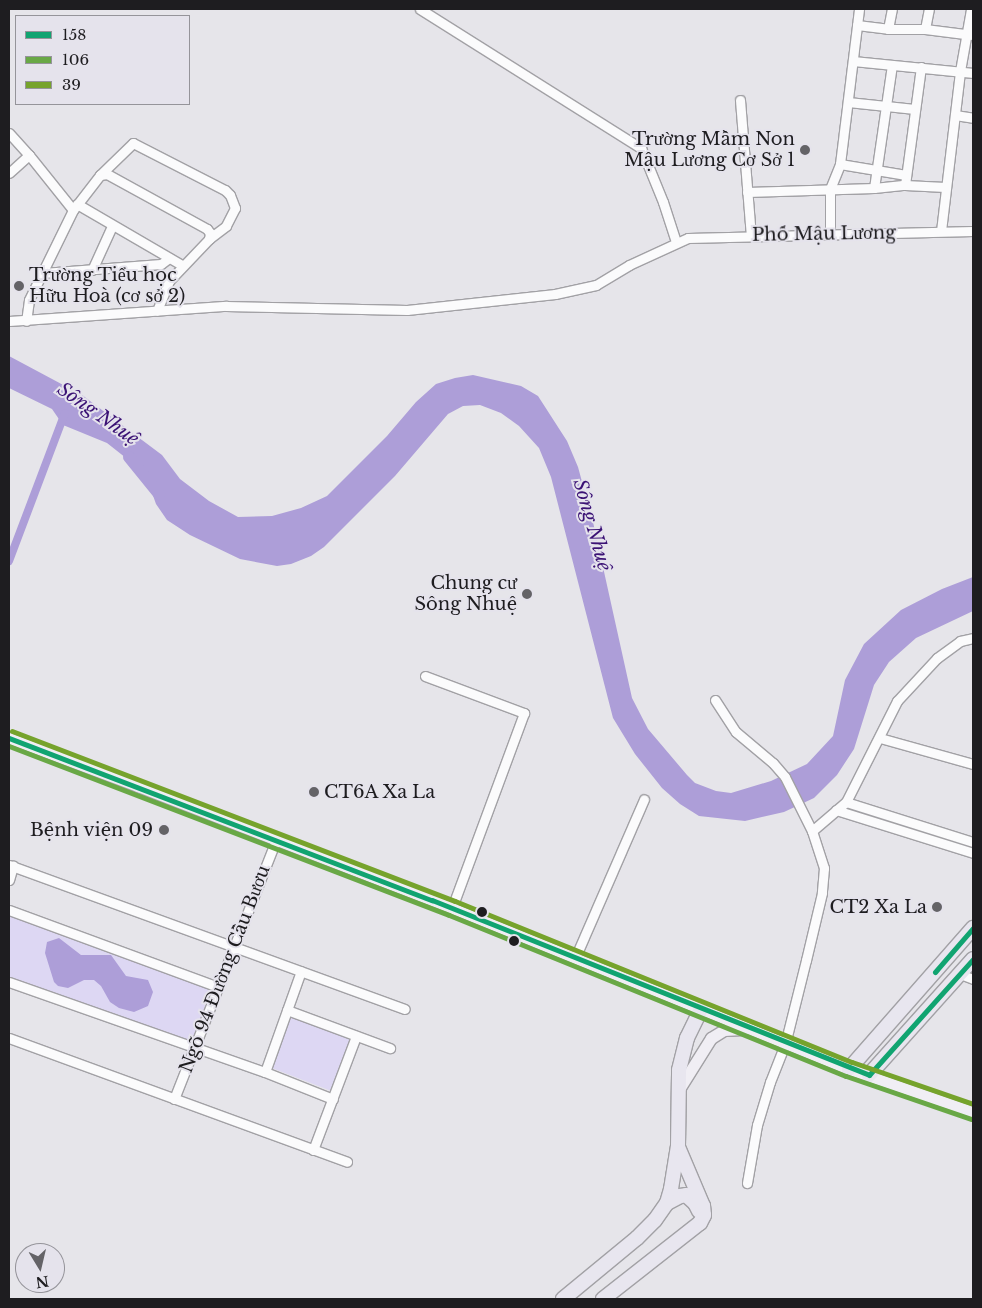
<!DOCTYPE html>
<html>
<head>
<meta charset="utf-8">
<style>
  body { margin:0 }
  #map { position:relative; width:982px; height:1308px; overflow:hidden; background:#e6e5ea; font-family:"Libre Baskerville",serif }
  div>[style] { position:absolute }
  .green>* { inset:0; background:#ddd7f3; transform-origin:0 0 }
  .water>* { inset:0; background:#ad9ed8 }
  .canal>* { height:8px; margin:-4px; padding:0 4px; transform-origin:4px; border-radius:4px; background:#ad9ed8 }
  .river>* { height:12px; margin:-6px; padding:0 6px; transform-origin:6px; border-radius:6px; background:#ad9ed8 }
  .roads { filter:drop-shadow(1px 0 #a2a1a5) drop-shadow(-1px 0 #a2a1a5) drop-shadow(0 1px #a2a1a5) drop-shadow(0 -1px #a2a1a5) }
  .minor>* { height:9px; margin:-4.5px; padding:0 4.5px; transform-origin:4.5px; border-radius:4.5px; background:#fbfbfc }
  .major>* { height:11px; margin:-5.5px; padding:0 5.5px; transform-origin:5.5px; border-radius:5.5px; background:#f0eef4 }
  .highway>* { height:14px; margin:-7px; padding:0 7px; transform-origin:7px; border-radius:7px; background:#e8e6ef }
  .bus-1>* { height:5px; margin:-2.5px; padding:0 2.5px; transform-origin:2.5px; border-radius:2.5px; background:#11a471 }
  .bus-2>* { height:5px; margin:-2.5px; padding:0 2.5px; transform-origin:2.5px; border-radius:2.5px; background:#69a846 }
  .bus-3>* { height:5px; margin:-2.5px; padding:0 2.5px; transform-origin:2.5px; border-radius:2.5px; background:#76a32c }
  .dots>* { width:14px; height:14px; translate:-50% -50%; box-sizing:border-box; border:2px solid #e5e3ec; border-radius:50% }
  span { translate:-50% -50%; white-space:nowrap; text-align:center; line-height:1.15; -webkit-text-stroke:4px #e5e3ec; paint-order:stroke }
  .poi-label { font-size:18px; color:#1e1d20 }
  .right { translate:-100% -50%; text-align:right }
  .left { translate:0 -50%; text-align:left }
  .street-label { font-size:18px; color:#1e1d20 }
  .water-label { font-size:19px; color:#3b1275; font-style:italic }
  .frame { position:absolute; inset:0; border:10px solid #1e1d20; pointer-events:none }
  .legend { position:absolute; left:15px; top:15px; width:175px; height:90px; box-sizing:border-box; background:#e5e3ec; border:1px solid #95949a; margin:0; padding:6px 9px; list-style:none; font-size:15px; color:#1e1d20 }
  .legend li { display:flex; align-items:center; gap:10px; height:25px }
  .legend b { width:25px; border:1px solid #95949a }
  .north { position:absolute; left:15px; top:1243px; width:50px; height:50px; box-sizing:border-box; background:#e5e3ec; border:1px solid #95949a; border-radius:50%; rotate:171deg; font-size:14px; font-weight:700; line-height:20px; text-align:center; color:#1e1d20 }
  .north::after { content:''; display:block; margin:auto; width:18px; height:22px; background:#646367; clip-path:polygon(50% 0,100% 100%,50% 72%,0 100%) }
</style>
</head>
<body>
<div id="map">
  <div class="green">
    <div style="clip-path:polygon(9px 915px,211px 988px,202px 1014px,204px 1016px,201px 1024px,198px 1023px,191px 1043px,9px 978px)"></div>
    <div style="left:290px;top:1015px;width:66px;height:56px;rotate:21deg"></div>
  </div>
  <div class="water">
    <div style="clip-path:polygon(9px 356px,82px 395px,162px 455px,180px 479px,209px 501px,238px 517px,272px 516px,301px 508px,327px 496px,387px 436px,416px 402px,436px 384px,455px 378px,473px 375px,521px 386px,538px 396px,567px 441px,578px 467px,593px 522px,632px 698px,648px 729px,687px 775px,695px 783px,716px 791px,731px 793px,771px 781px,807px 764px,833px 736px,845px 680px,864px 644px,901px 610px,942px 589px,973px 577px,973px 611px,916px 638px,889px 662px,874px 685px,854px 749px,837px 775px,814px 798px,784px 812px,745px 821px,699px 816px,680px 804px,662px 788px,635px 754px,613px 718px,551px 477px,539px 448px,519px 426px,501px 413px,480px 405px,463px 406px,448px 414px,395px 476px,324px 547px,311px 556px,291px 564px,277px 566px,240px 559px,190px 535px,167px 520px,156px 504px,145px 473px,107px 443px,63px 425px,52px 409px,9px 388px)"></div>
    <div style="clip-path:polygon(59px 938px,81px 955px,111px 955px,126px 976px,148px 980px,153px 992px,148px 1006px,134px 1012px,119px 1008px,110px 1002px,101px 986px,94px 980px,84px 980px,68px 988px,58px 986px,54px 982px,45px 953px,47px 942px)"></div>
  </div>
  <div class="canal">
    <div style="left:9px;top:561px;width:158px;rotate:-69.3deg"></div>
  </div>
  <div class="river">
    <div style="left:129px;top:457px;width:48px;rotate:51deg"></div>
  </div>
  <div class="roads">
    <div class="minor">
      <div style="left:420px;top:9px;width:261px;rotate:32.2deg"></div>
      <div style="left:641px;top:148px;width:58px;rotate:67.8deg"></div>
      <div style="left:663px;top:202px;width:42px;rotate:72deg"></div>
      <div style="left:857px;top:25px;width:31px;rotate:7deg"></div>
      <div style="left:888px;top:29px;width:37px"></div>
      <div style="left:925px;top:29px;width:48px;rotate:7.1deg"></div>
      <div style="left:888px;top:29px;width:20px;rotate:-79deg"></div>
      <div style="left:925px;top:29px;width:20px;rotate:-79deg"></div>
      <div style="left:853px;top:61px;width:121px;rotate:5.7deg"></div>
      <div style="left:740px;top:100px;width:136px;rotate:85.4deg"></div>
      <div style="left:848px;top:102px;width:67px;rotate:6deg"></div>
      <div style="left:955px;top:115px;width:18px;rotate:9deg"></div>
      <div style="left:9px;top:133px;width:30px;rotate:48deg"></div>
      <div style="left:29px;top:155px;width:70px;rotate:51.3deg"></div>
      <div style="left:73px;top:210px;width:100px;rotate:116.1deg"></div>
      <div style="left:29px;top:300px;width:21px;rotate:98deg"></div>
      <div style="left:840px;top:164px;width:67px;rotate:9.5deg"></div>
      <div style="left:9px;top:173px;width:27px;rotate:-42deg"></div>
      <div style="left:100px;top:175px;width:46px;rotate:-44.1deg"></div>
      <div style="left:133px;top:143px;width:103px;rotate:27.1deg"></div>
      <div style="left:225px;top:190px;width:7px;rotate:45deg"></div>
      <div style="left:230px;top:195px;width:14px;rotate:69deg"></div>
      <div style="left:235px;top:208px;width:20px;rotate:117deg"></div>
      <div style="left:226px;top:226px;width:21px;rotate:143deg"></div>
      <div style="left:905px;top:185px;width:119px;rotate:-82.3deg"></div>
      <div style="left:874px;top:188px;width:124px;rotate:-81.7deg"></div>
      <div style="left:747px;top:192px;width:127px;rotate:-1.8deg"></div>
      <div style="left:874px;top:188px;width:31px;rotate:-6deg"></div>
      <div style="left:905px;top:185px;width:40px;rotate:2.9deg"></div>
      <div style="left:77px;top:204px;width:121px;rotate:30.2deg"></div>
      <div style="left:73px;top:210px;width:44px;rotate:-52.4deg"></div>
      <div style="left:100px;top:175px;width:7px;rotate:-8deg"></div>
      <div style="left:107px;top:174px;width:114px;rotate:28.8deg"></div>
      <div style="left:207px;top:229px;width:5px;rotate:53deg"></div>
      <div style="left:210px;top:233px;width:6px;rotate:99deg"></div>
      <div style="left:209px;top:239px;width:58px;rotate:133.6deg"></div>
      <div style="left:169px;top:281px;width:32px;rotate:112deg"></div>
      <div style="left:941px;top:231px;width:161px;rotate:-83.2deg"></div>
      <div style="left:960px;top:71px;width:63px;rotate:-79.9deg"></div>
      <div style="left:830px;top:234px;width:45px;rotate:-90deg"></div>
      <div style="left:830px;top:189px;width:27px;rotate:-68deg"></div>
      <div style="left:840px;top:164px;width:156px;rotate:-83deg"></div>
      <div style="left:92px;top:270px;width:48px;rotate:-65.6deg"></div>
      <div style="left:43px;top:273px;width:118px;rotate:-4.4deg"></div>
      <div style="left:161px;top:264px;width:10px;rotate:-37deg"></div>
      <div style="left:9px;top:321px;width:218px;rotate:-4deg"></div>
      <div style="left:226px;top:306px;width:181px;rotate:1.3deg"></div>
      <div style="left:407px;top:310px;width:149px;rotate:-6.2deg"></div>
      <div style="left:555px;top:294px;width:42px;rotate:-12.4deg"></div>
      <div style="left:596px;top:285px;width:39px;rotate:-31deg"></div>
      <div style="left:629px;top:265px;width:65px;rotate:-24.6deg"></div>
      <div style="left:688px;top:238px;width:285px;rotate:-1.4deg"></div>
      <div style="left:425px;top:676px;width:106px;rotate:20.5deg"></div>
      <div style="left:524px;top:713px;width:208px;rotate:110.3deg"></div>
      <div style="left:715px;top:700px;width:38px;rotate:57deg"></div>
      <div style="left:736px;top:732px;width:48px;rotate:40deg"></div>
      <div style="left:773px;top:763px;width:18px;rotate:49deg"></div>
      <div style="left:785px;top:777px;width:60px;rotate:63.4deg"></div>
      <div style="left:812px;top:831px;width:39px;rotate:72deg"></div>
      <div style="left:824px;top:868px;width:25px;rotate:95deg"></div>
      <div style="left:822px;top:893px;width:69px;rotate:103.4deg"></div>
      <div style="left:806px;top:960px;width:87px;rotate:104deg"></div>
      <div style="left:785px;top:1044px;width:41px;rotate:111.5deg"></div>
      <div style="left:770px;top:1082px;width:45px;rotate:106.8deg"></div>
      <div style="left:757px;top:1125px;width:59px;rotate:99.8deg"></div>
      <div style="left:880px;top:738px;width:97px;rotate:15.6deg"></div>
      <div style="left:846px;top:802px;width:133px;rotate:17.5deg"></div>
      <div style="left:836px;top:810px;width:144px;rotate:17.4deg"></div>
      <div style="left:812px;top:831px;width:45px;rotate:-40.5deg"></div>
      <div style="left:846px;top:802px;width:113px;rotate:-63.2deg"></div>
      <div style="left:897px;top:701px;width:59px;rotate:-47.1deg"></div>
      <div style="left:937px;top:658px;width:29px;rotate:-36deg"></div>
      <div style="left:960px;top:641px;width:13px;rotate:-13deg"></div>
      <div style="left:9px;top:865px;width:421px;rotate:20deg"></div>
      <div style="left:9px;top:880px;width:15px;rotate:-74deg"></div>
      <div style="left:9px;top:910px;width:223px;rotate:20.2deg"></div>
      <div style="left:575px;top:958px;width:173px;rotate:-66.5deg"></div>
      <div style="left:960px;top:974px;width:14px;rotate:21deg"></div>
      <div style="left:9px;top:982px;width:271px;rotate:19.4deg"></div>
      <div style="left:265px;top:1072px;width:73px;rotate:21.7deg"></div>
      <div style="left:287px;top:1010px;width:110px;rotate:20.3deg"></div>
      <div style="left:9px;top:1038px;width:360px;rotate:20.1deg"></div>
      <div style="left:265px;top:1072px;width:107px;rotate:-70.4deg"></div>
      <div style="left:174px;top:1099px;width:278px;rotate:-68.5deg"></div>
      <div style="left:313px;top:1150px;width:122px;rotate:-69.3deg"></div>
    </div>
    <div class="major">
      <div style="left:9px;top:738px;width:138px;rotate:20.4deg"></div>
      <div style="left:138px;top:786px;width:337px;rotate:21.2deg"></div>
      <div style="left:452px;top:908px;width:428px;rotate:22.1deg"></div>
      <div style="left:849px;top:1069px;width:131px;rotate:19.1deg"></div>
      <div style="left:679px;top:1089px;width:60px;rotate:-57.9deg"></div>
      <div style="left:711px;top:1038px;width:15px;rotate:-32deg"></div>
      <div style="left:724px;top:1030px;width:19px;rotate:-3deg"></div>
    </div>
    <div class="highway">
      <div style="left:849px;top:1069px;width:188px;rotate:-48.7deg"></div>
      <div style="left:869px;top:1075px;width:156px;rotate:-48.1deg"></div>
      <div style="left:667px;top:1203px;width:15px;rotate:-28deg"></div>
      <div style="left:680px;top:1196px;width:6px;rotate:-9deg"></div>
      <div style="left:686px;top:1195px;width:12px;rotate:42deg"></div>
      <div style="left:695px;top:1203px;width:9px;rotate:63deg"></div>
      <div style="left:563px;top:1299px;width:96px;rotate:-39.5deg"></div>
      <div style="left:637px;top:1238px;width:25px;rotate:-45deg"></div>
      <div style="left:655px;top:1220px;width:21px;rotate:-55deg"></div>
      <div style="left:667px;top:1203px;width:15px;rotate:-74deg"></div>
      <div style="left:671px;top:1189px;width:44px;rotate:-80.8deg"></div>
      <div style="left:678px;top:1146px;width:76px;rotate:-89.2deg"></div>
      <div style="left:679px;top:1070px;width:33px;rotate:-76deg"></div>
      <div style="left:687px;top:1038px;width:32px;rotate:-64deg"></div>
      <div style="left:603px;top:1299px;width:123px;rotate:-38.1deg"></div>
      <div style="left:700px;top:1223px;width:9px;rotate:-63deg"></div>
      <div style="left:704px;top:1215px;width:9px;rotate:-96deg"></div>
      <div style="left:703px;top:1206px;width:64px;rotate:-113deg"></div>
    </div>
  </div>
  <div class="bus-1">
    <div style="left:9px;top:738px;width:453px;rotate:21deg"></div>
    <div style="left:432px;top:900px;width:471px;rotate:21.8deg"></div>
    <div style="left:869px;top:1075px;width:156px;rotate:-48.1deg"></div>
    <div style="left:935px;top:972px;width:58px;rotate:-49.2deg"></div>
  </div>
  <div class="bus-2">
    <div style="left:9px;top:746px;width:471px;rotate:21deg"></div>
    <div style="left:449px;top:915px;width:428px;rotate:22.1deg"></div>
    <div style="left:846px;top:1076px;width:132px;rotate:19deg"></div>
  </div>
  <div class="bus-3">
    <div style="left:12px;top:731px;width:474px;rotate:21deg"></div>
    <div style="left:455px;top:901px;width:428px;rotate:22.1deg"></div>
    <div style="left:852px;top:1062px;width:128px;rotate:19.1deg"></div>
  </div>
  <div class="dots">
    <div style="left:805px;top:150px;background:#646367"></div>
    <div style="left:19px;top:286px;background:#646367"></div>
    <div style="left:527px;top:594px;background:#646367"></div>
    <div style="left:314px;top:792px;background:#646367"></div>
    <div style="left:164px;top:830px;background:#646367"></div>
    <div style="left:937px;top:907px;background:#646367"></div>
    <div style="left:482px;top:912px;background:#1e1d20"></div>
    <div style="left:514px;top:941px;background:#1e1d20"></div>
  </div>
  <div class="poi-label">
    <span class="right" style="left:795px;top:150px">Trường Mầm Non<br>Mậu Lương Cơ Sở 1</span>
    <span class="left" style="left:29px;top:286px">Trường Tiểu học<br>Hữu Hoà (cơ sở 2)</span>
    <span class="right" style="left:517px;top:594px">Chung cư<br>Sông Nhuệ</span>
    <span class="left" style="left:324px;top:792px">CT6A Xa La</span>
    <span class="right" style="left:153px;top:830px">Bệnh viện 09</span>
    <span class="right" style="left:927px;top:907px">CT2 Xa La</span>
  </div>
  <div class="street-label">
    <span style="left:824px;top:234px;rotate:-1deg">Phố Mậu Lương</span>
    <span style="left:225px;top:969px;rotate:-69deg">Ngõ 94 Đường Cầu Bươu</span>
  </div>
  <div class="water-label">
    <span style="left:98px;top:414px;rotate:35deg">Sông Nhuệ</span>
    <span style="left:592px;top:525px;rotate:74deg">Sông Nhuệ</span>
  </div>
  <div class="frame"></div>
  <ul class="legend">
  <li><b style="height:6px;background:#11a471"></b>158</li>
  <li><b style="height:6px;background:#69a846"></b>106</li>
  <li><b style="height:6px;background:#76a32c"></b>39</li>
  </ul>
  <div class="north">N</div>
</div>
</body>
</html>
